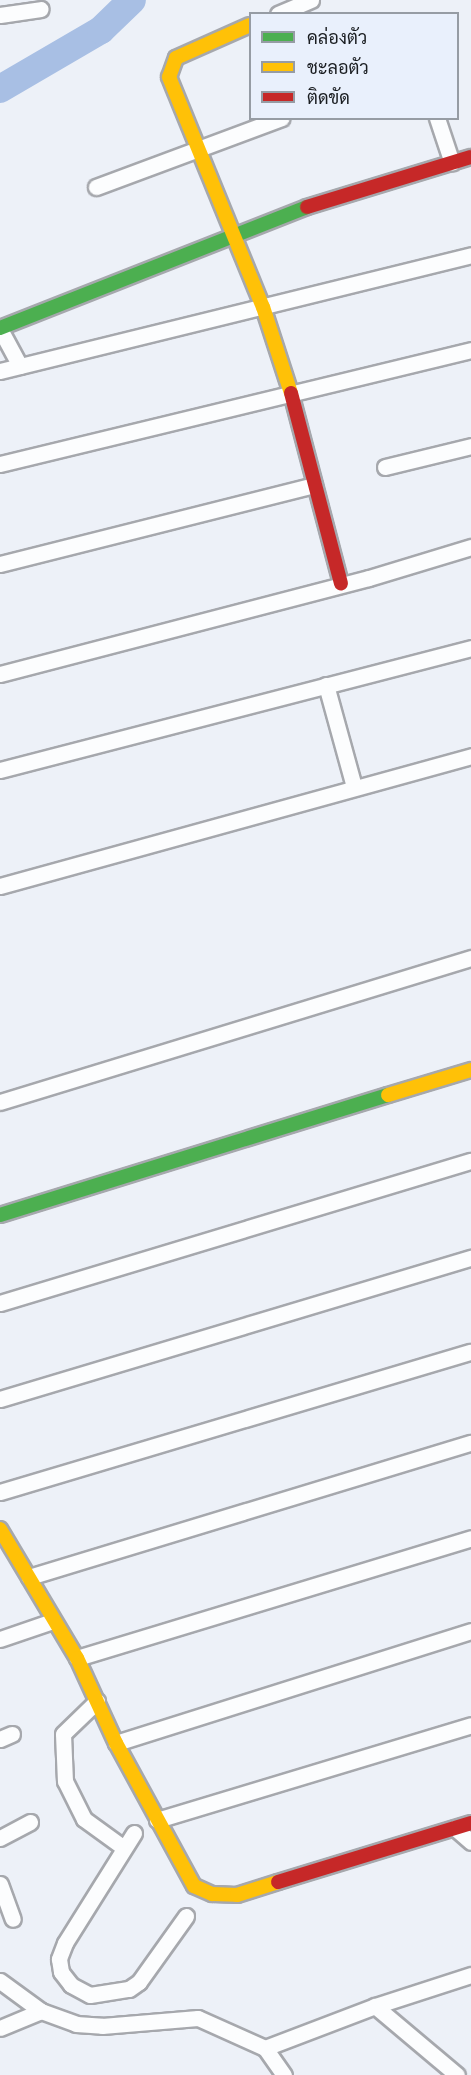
<!DOCTYPE html>
<html>
<head>
<meta charset="utf-8">
<style>
  body { margin:0 }
  #map { position:relative; width:471px; height:2075px; overflow:hidden; background:#edf1f8; font-family:Rubik,Sarabun,sans-serif }
  div>[style] { position:absolute }
  .river>* { height:28px; margin:-14px; padding:0 14px; transform-origin:14px; border-radius:14px; background:#a8bfe4 }
  .roads { filter:drop-shadow(2px 0 #a6a8ad) drop-shadow(-2px 0 #a6a8ad) drop-shadow(0 2px #a6a8ad) drop-shadow(0 -2px #a6a8ad) }
  .street>* { height:15px; margin:-7.5px; padding:0 7.5px; transform-origin:7.5px; border-radius:7.5px; background:#fcfdfe }
  .fast>* { height:14px; margin:-7px; padding:0 7px; transform-origin:7px; border-radius:7px; background:#4caf50 }
  .slow>* { height:14px; margin:-7px; padding:0 7px; transform-origin:7px; border-radius:7px; background:#ffc107 }
  .jam>* { height:14px; margin:-7px; padding:0 7px; transform-origin:7px; border-radius:7px; background:#c62828 }
  span { translate:-50% -50%; white-space:nowrap; text-align:center; line-height:1.15; -webkit-text-stroke:4.5px #e9f0fc; paint-order:stroke }
  .legend { position:absolute; left:249px; top:12px; width:210px; height:108px; box-sizing:border-box; background:#e9f0fc; border:2px solid #969ca4; margin:0; padding:8px 10px; list-style:none; font-size:18px; color:#1a1d21 }
  .legend li { display:flex; align-items:center; gap:12px; height:30px }
  .legend b { width:30px; border:2px solid #969ca4 }
</style>
</head>
<body>
<div id="map">
  <div class="river">
    <div style="left:0;top:89px;width:117px;rotate:-30.3deg"></div>
    <div style="left:101px;top:30px;width:43px;rotate:-44.1deg"></div>
  </div>
  <div class="roads">
    <div class="street">
      <div style="left:278px;top:14px;width:36px;rotate:-23deg"></div>
      <div style="left:0;top:15px;width:41px;rotate:-8.3deg"></div>
      <div style="left:437px;top:118px;width:47px;rotate:71.6deg"></div>
      <div style="left:96px;top:187px;width:198px;rotate:-20.4deg"></div>
      <div style="left:0;top:329px;width:42px;rotate:61.6deg"></div>
      <div style="left:0;top:371px;width:485px;rotate:-13.8deg"></div>
      <div style="left:0;top:464px;width:485px;rotate:-13.6deg"></div>
      <div style="left:385px;top:467px;width:89px;rotate:-13.7deg"></div>
      <div style="left:0;top:564px;width:324px;rotate:-14.1deg"></div>
      <div style="left:0;top:674px;width:381px;rotate:-14.6deg"></div>
      <div style="left:369px;top:578px;width:107px;rotate:-16.9deg"></div>
      <div style="left:326px;top:685px;width:106px;rotate:74.6deg"></div>
      <div style="left:0;top:770px;width:487px;rotate:-14.5deg"></div>
      <div style="left:0;top:886px;width:489px;rotate:-15.4deg"></div>
      <div style="left:0;top:1102px;width:493px;rotate:-17deg"></div>
      <div style="left:0;top:1303px;width:492px;rotate:-16.8deg"></div>
      <div style="left:0;top:1399px;width:492px;rotate:-16.7deg"></div>
      <div style="left:0;top:1492px;width:491px;rotate:-16.6deg"></div>
      <div style="left:29px;top:1577px;width:462px;rotate:-16.9deg"></div>
      <div style="left:0;top:1639px;width:56px;rotate:-18.8deg"></div>
      <div style="left:77px;top:1658px;width:412px;rotate:-16.9deg"></div>
      <div style="left:97px;top:1701px;width:47px;rotate:135.9deg"></div>
      <div style="left:63px;top:1734px;width:47px;rotate:87.6deg"></div>
      <div style="left:65px;top:1781px;width:42px;rotate:63.4deg"></div>
      <div style="left:84px;top:1819px;width:49px;rotate:35.9deg"></div>
      <div style="left:0;top:1739px;width:13px;rotate:-23deg"></div>
      <div style="left:116px;top:1743px;width:372px;rotate:-17.5deg"></div>
      <div style="left:157px;top:1820px;width:328px;rotate:-16.8deg"></div>
      <div style="left:455px;top:1828px;width:21px;rotate:41deg"></div>
      <div style="left:134px;top:1833px;width:130px;rotate:122.1deg"></div>
      <div style="left:65px;top:1943px;width:17px;rotate:111deg"></div>
      <div style="left:59px;top:1959px;width:13px;rotate:81deg"></div>
      <div style="left:61px;top:1972px;width:16px;rotate:52deg"></div>
      <div style="left:71px;top:1985px;width:21px;rotate:28deg"></div>
      <div style="left:90px;top:1995px;width:39px;rotate:-9deg"></div>
      <div style="left:129px;top:1989px;width:12px;rotate:-35deg"></div>
      <div style="left:139px;top:1982px;width:81px;rotate:-54.5deg"></div>
      <div style="left:0;top:1838px;width:34px;rotate:-28deg"></div>
      <div style="left:0;top:1884px;width:37px;rotate:70deg"></div>
      <div style="left:0;top:1981px;width:51px;rotate:36.2deg"></div>
      <div style="left:41px;top:2011px;width:44px;rotate:157.5deg"></div>
      <div style="left:375px;top:2006px;width:107px;rotate:40.1deg"></div>
      <div style="left:41px;top:2011px;width:37px;rotate:20deg"></div>
      <div style="left:76px;top:2024px;width:26px;rotate:4deg"></div>
      <div style="left:102px;top:2026px;width:96px;rotate:-4.8deg"></div>
      <div style="left:198px;top:2018px;width:73px;rotate:24.1deg"></div>
      <div style="left:265px;top:2048px;width:33px;rotate:55deg"></div>
      <div style="left:265px;top:2048px;width:118px;rotate:-20.9deg"></div>
      <div style="left:375px;top:2006px;width:101px;rotate:-17.9deg"></div>
    </div>
    <div class="fast">
      <div style="left:0;top:328px;width:330px;rotate:-21.5deg"></div>
      <div style="left:0;top:1215px;width:406px;rotate:-17.2deg"></div>
    </div>
    <div class="slow">
      <div style="left:250px;top:25px;width:81px;rotate:156deg"></div>
      <div style="left:176px;top:58px;width:20px;rotate:110deg"></div>
      <div style="left:169px;top:77px;width:248px;rotate:67.8deg"></div>
      <div style="left:263px;top:307px;width:90px;rotate:72deg"></div>
      <div style="left:388px;top:1095px;width:87px;rotate:-16.8deg"></div>
      <div style="left:0;top:1529px;width:150px;rotate:59.2deg"></div>
      <div style="left:77px;top:1658px;width:94px;rotate:65.4deg"></div>
      <div style="left:116px;top:1743px;width:163px;rotate:61.4deg"></div>
      <div style="left:194px;top:1886px;width:20px;rotate:24deg"></div>
      <div style="left:212px;top:1894px;width:25px;rotate:2deg"></div>
      <div style="left:237px;top:1895px;width:43px;rotate:-17.6deg"></div>
    </div>
    <div class="jam">
      <div style="left:307px;top:207px;width:171px;rotate:-17deg"></div>
      <div style="left:291px;top:393px;width:197px;rotate:75.3deg"></div>
      <div style="left:278px;top:1882px;width:202px;rotate:-17deg"></div>
    </div>
  </div>
  <ul class="legend">
  <li><b style="height:8px;background:#4caf50"></b>คล่องตัว</li>
  <li><b style="height:8px;background:#ffc107"></b>ชะลอตัว</li>
  <li><b style="height:8px;background:#c62828"></b>ติดขัด</li>
  </ul>
</div>
</body>
</html>
